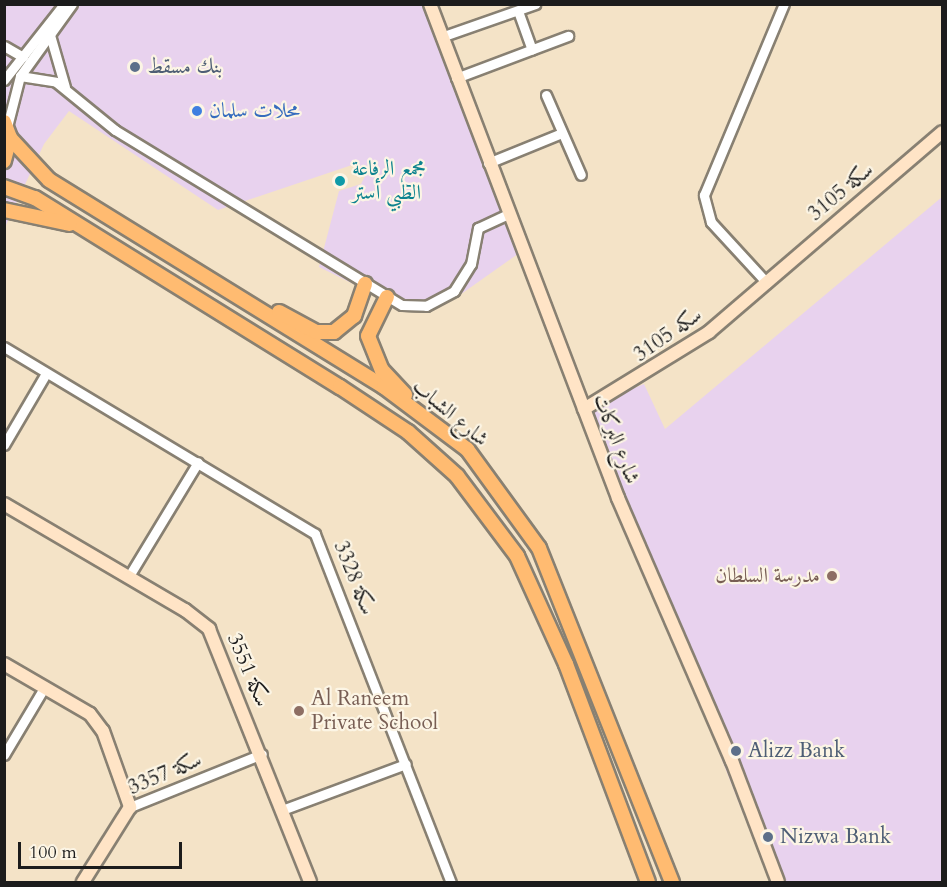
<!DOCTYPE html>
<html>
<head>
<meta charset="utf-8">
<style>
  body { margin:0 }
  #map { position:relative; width:947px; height:887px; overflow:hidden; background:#f4e3c7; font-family:Cardo,Amiri,serif }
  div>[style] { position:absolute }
  .built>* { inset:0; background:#e8d2ee }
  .roads { filter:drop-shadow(2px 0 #888072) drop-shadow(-2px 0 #888072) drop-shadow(0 2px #888072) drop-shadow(0 -2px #888072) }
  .street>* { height:9px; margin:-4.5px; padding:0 4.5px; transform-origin:4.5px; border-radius:4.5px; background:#fff }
  .secondary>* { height:12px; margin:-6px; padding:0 6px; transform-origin:6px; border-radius:6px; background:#ffe4c6 }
  .primary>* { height:14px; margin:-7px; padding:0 7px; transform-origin:7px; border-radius:7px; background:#ffbb71 }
  .dots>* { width:16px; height:16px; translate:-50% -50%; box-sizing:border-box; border:3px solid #fcf5e5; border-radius:50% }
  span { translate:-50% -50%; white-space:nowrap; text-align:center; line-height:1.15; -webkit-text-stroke:4.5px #fcf5e5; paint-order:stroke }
  .service-label { font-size:21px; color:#4e5e75 }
  .left { translate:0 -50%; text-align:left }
  .shop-label { font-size:21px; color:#366cbe }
  .culture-label { font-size:21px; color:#0d838f }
  .street-label { font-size:21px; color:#1c1c1c }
  .education-label { font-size:21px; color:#785e54 }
  .right { translate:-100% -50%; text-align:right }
  .frame { position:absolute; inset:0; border:6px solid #1c1c1c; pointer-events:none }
  .scale { position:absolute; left:18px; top:842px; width:164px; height:27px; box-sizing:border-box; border:3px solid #1c1c1c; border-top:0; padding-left:8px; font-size:18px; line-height:21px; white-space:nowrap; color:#1c1c1c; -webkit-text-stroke:4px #fcf5e5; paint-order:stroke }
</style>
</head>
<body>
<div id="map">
  <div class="built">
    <div style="clip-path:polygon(4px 5px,429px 5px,522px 251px,457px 297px,402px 308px,319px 267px,339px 191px,361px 184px,368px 170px,352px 165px,218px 210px,69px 111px,44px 144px,5px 227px)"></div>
    <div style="clip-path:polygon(942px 197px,942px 882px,770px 882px,584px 409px,644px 384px,665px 429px)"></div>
  </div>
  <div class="roads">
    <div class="street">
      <div style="left:518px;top:11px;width:41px;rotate:70.3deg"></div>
      <div style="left:50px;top:35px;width:54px;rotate:73.9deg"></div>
      <div style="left:441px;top:37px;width:100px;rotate:-19.3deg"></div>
      <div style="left:4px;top:46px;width:22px;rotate:30deg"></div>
      <div style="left:20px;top:76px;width:36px;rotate:9deg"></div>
      <div style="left:56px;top:82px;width:76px;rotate:39.1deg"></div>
      <div style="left:115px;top:130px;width:336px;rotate:31.4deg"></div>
      <div style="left:402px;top:305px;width:24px;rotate:2deg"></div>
      <div style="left:426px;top:306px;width:32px;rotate:-28deg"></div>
      <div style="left:454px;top:291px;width:32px;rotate:-58deg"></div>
      <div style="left:471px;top:264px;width:37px;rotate:-79deg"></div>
      <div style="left:478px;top:228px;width:33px;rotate:-25deg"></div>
      <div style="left:456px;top:78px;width:120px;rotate:-20.6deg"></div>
      <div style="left:4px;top:80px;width:97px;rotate:-51.7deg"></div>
      <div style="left:546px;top:95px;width:87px;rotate:66.4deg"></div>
      <div style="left:7px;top:127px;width:53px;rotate:-75.7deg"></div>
      <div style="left:20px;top:76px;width:89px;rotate:-54.2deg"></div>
      <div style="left:488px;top:163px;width:80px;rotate:-22.1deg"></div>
      <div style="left:767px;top:283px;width:83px;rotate:-132.6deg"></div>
      <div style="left:711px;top:222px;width:28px;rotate:-105deg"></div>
      <div style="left:704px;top:195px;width:207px;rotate:-67.3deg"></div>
      <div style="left:4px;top:347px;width:363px;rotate:31deg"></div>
      <div style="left:315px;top:534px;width:374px;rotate:68.7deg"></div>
      <div style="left:4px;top:445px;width:81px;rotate:-59.6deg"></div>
      <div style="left:129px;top:576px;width:133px;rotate:-58.8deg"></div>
      <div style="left:4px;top:755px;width:78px;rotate:-59.2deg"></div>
      <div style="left:130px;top:807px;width:142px;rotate:-21.9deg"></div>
      <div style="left:282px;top:810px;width:132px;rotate:-20.4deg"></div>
    </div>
    <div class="secondary">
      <div style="left:430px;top:4px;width:529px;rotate:69.16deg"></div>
      <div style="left:618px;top:498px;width:287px;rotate:66.6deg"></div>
      <div style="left:732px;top:761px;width:129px;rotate:69.2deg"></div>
      <div style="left:584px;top:409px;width:147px;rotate:-31.6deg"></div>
      <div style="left:709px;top:332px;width:307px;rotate:-40.6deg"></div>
      <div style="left:4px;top:504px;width:210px;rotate:30.4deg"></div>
      <div style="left:185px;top:610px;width:31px;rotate:38deg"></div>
      <div style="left:209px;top:629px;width:272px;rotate:68.2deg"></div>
      <div style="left:4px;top:664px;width:99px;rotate:30.2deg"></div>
      <div style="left:90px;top:714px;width:21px;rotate:53deg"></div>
      <div style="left:103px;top:731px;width:81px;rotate:70.4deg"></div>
      <div style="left:130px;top:807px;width:89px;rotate:122.1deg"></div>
    </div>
    <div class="primary">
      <div style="left:4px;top:122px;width:17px;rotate:69deg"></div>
      <div style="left:10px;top:138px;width:24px;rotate:105deg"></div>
      <div style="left:10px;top:138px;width:57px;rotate:47.1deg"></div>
      <div style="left:49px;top:180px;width:394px;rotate:31.7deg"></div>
      <div style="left:384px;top:387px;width:104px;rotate:36.8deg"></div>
      <div style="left:467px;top:449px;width:122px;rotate:54deg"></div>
      <div style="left:539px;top:548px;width:360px;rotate:68.3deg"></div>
      <div style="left:4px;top:187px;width:33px;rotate:20deg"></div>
      <div style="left:35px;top:198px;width:359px;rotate:31.8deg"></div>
      <div style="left:340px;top:387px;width:82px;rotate:33.5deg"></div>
      <div style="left:408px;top:432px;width:66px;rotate:41.9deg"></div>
      <div style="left:457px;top:476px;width:100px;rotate:53.1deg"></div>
      <div style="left:517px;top:556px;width:119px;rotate:65.6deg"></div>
      <div style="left:566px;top:664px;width:233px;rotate:69.4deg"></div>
      <div style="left:4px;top:210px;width:67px;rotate:12deg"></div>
      <div style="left:387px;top:297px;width:43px;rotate:116deg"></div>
      <div style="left:368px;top:336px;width:37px;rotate:68deg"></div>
      <div style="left:382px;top:370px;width:34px;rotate:47deg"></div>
      <div style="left:279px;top:312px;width:42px;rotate:28.4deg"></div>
      <div style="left:316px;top:332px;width:18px"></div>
      <div style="left:334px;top:332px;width:26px;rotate:-39deg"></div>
      <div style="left:354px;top:316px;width:34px;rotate:-71deg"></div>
    </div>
  </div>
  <div class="dots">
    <div style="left:135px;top:67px;background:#5c6f8a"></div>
    <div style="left:197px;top:111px;background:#3f7fe0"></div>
    <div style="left:340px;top:181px;background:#0f9aa8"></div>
    <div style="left:832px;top:576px;background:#8d6e63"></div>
    <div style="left:299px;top:711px;background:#8d6e63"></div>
    <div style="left:736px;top:751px;background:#5c6f8a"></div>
    <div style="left:768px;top:837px;background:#5c6f8a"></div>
  </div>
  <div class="service-label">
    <span class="left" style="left:147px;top:67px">بنك مسقط</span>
    <span class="left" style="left:748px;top:751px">Alizz Bank</span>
    <span class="left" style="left:780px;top:837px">Nizwa Bank</span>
  </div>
  <div class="shop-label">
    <span class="left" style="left:209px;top:111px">محلات سلمان</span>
  </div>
  <div class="culture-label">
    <span class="left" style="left:352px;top:181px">مجمع الرفاعة<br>الطبي أستر</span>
  </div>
  <div class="street-label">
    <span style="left:841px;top:192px;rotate:-40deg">سكة 3105</span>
    <span style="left:668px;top:335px;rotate:-35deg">سكه 3105</span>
    <span style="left:450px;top:413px;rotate:40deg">شارع الشباب</span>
    <span style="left:616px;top:439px;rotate:69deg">شارع البركات</span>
    <span style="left:354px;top:578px;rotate:68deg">سكة 3328</span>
    <span style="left:248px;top:670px;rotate:67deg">سكة 3551</span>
    <span style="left:165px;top:774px;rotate:-23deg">سكة 3357</span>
  </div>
  <div class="education-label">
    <span class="right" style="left:820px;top:576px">مدرسة السلطان</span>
    <span class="left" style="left:311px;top:711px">Al Raneem<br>Private School</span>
  </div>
  <div class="frame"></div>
  <div class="scale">100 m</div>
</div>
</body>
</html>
